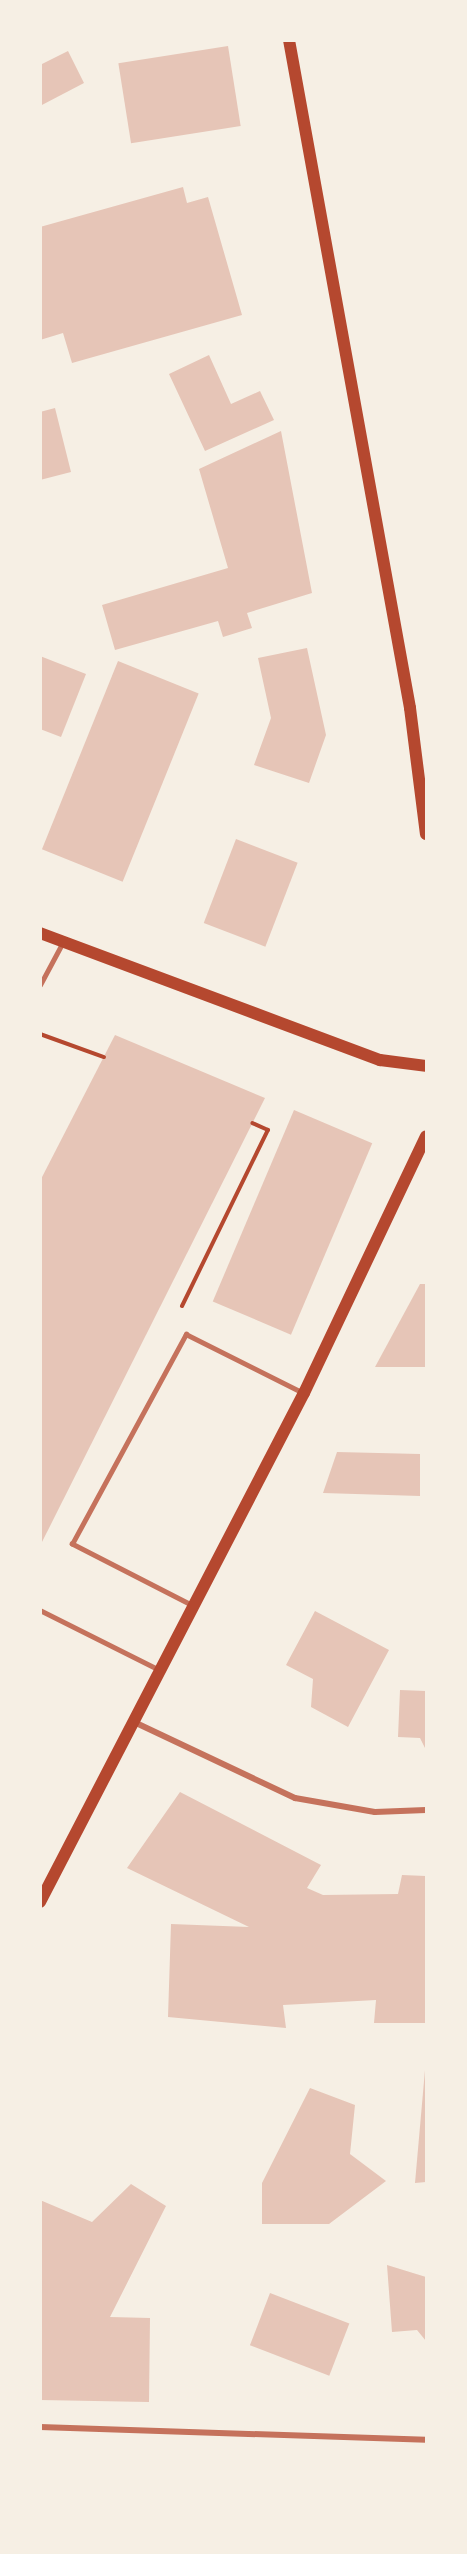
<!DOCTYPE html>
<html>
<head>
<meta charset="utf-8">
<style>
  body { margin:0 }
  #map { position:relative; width:467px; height:2554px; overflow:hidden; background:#f6efe4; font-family:"IBM Plex Sans",sans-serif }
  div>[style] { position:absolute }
  .building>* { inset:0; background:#e6c5b7; transform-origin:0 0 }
  .path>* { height:4px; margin:-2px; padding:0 2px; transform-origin:2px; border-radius:2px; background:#b5482f }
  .service>* { height:4.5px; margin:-2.25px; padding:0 2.25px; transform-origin:2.25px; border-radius:2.25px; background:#c5725c }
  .minor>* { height:6px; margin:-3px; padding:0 3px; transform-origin:3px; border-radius:3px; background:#c5725c }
  .secondary>* { height:12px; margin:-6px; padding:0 6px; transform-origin:6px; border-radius:6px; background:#b5482f }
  span { translate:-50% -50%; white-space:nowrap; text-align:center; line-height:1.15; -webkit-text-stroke:6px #f6efe4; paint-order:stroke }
  .frame { position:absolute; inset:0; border:42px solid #f6efe4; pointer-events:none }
</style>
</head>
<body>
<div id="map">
  <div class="building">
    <div style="left:228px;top:46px;width:81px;height:111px;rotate:81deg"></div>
    <div style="clip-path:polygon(68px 51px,84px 83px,40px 106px,40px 65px)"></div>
    <div style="clip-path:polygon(183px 187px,187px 203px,208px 197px,242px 315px,72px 363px,63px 333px,40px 340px,40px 227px)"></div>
    <div style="clip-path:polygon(209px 355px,231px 404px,260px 391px,274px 420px,205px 451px,169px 374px)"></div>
    <div style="clip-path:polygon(55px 408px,71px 472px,40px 480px,40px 412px)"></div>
    <div style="clip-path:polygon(281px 431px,312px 593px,247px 613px,252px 628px,223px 637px,218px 621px,115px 650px,102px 605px,228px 568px,199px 469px)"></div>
    <div style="clip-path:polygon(307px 648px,326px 735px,309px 783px,254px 765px,271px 718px,258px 658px)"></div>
    <div style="clip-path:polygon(40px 656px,86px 674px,61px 737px,40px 729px)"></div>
    <div style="left:118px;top:661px;width:87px;height:203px;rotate:22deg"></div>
    <div style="left:236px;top:839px;width:66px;height:90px;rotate:21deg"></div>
    <div style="clip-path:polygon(115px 1035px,265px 1098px,40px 1546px,40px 1181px)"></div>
    <div style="left:294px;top:1110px;width:85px;height:208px;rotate:23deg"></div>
    <div style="clip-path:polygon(420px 1284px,426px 1284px,426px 1367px,375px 1367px)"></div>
    <div style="clip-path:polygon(337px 1452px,420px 1454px,420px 1496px,323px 1493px)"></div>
    <div style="clip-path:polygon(315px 1611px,389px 1650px,348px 1727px,311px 1707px,313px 1679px,286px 1665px)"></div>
    <div style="clip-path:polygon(400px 1690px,426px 1691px,426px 1750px,420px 1738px,398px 1737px)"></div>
    <div style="clip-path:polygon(180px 1792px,321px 1865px,307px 1888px,323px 1895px,398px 1894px,402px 1875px,426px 1876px,426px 2023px,374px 2023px,376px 2000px,283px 2005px,286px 2028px,168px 2017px,171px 1924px,249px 1927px,127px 1868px)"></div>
    <div style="clip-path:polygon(425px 2070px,426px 2182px,415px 2183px)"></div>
    <div style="clip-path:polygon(310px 2088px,355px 2105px,350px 2154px,386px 2181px,329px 2224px,262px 2224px,262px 2183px)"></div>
    <div style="clip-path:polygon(131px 2184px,166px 2206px,110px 2317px,150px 2318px,149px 2402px,40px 2400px,40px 2200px,92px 2222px)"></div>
    <div style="clip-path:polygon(387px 2265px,426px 2277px,426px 2341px,417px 2330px,392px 2332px)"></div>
    <div style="left:270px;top:2293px;width:85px;height:56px;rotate:21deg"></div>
  </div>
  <div class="path">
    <div style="left:40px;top:1034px;width:68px;rotate:19.8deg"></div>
    <div style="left:182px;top:1306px;width:196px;rotate:-64deg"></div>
    <div style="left:268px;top:1130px;width:17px;rotate:-156deg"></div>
  </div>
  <div class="service">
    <div style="left:40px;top:985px;width:49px;rotate:-61.9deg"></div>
    <div style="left:193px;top:1606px;width:136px;rotate:-152.9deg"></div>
    <div style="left:72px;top:1544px;width:239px;rotate:-61.5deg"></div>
    <div style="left:186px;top:1334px;width:130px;rotate:26.6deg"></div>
    <div style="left:40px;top:1610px;width:134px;rotate:26.6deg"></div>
  </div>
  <div class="minor">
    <div style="left:134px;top:1722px;width:178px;rotate:25.3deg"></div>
    <div style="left:295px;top:1798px;width:81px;rotate:9.9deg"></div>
    <div style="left:375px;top:1812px;width:51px;rotate:-2.2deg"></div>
    <div style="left:40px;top:2427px;width:386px;rotate:1.9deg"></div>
  </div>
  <div class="secondary">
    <div style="left:289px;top:40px;width:679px;rotate:79.73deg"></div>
    <div style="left:410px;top:708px;width:127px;rotate:82.8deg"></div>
    <div style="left:40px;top:933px;width:363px;rotate:20.5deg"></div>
    <div style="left:380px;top:1060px;width:46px;rotate:7.4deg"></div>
    <div style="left:40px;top:1902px;width:573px;rotate:-62.59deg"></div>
    <div style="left:304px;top:1393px;width:284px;rotate:-64.6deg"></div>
  </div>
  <div class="frame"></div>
</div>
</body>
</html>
